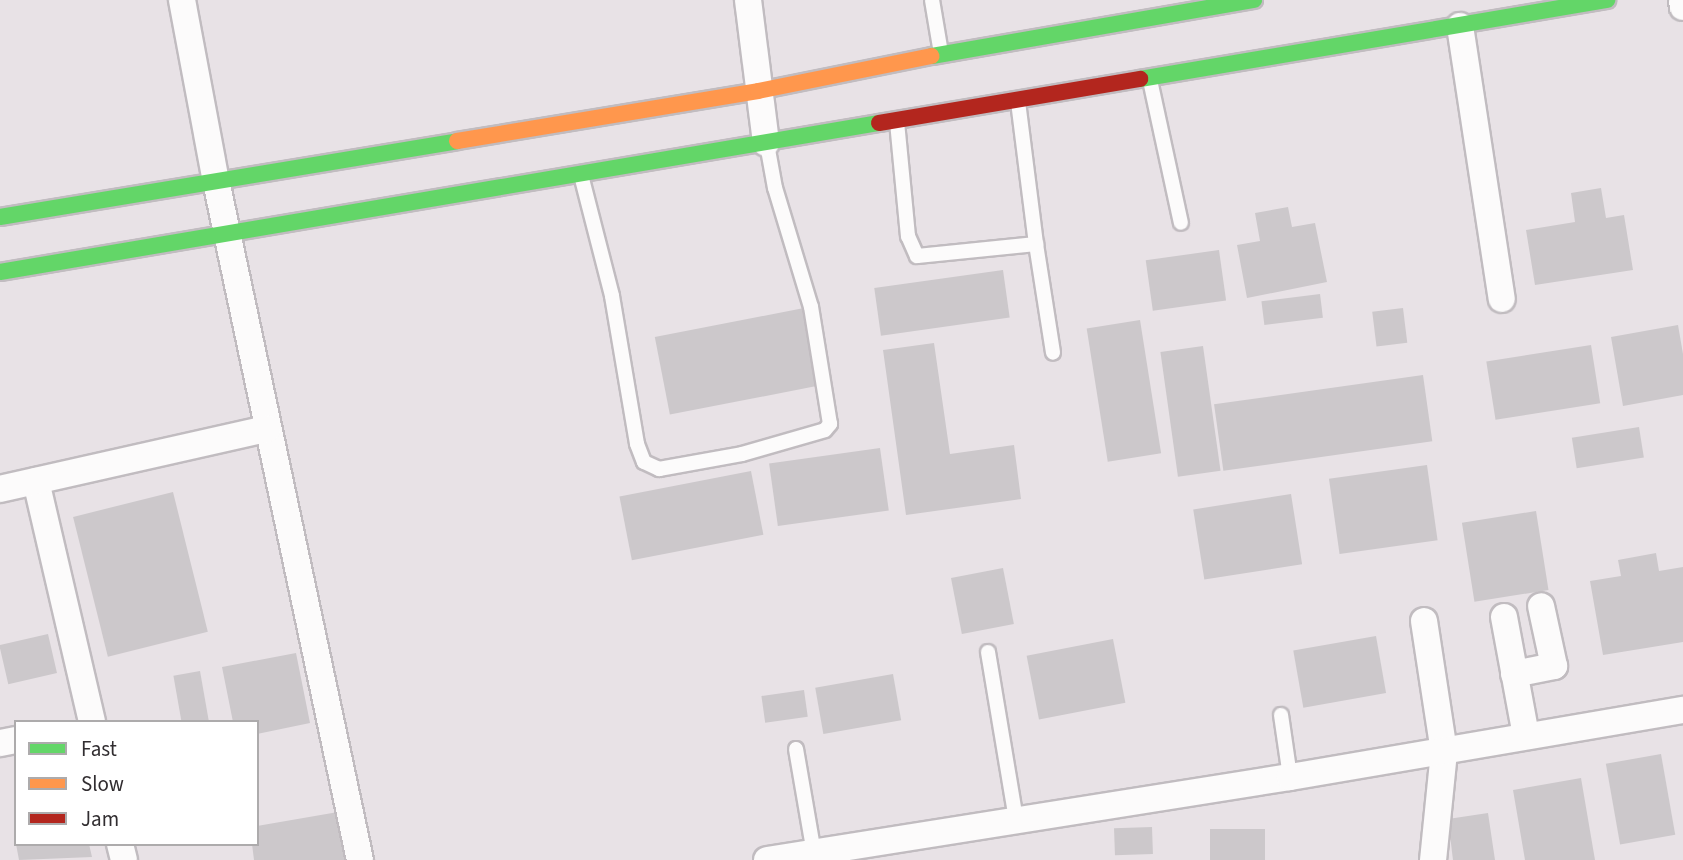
<!DOCTYPE html>
<html>
<head>
<meta charset="utf-8">
<style>
  body { margin:0 }
  #map { position:relative; width:1683px; height:860px; overflow:hidden; background:#e8e2e6; font-family:"Source Sans 3",sans-serif }
  div>[style] { position:absolute }
  .building>* { inset:0; background:#ccc8cb; transform-origin:0 0 }
  .roads { filter:drop-shadow(2px 0 #c1bcc0) drop-shadow(-2px 0 #c1bcc0) drop-shadow(0 2px #c1bcc0) drop-shadow(0 -2px #c1bcc0) }
  .lane>* { height:14px; margin:-7px; padding:0 7px; transform-origin:7px; border-radius:7px; background:#fcfbfb }
  .street>* { height:26px; margin:-13px; padding:0 13px; transform-origin:13px; border-radius:13px; background:#fcfbfb }
  .fast>* { height:16px; margin:-8px; padding:0 8px; transform-origin:8px; border-radius:8px; background:#63d668 }
  .slow>* { height:16px; margin:-8px; padding:0 8px; transform-origin:8px; border-radius:8px; background:#ff974d }
  .jam>* { height:16px; margin:-8px; padding:0 8px; transform-origin:8px; border-radius:8px; background:#b3261e }
  span { translate:-50% -50%; white-space:nowrap; text-align:center; line-height:1.15; -webkit-text-stroke:5px #fff; paint-order:stroke }
  .legend { position:absolute; left:14px; top:720px; width:245px; height:126px; box-sizing:border-box; background:#fff; border:2px solid #adabac; margin:0; padding:9px 12px; list-style:none; font-size:21px; color:#312d30 }
  .legend li { display:flex; align-items:center; gap:14px; height:35px }
  .legend b { width:35px; border:2px solid #adabac }
</style>
</head>
<body>
<div id="map">
  <div class="building">
    <div style="clip-path:polygon(1601px 188px,1606px 218px,1624px 215px,1633px 270px,1535px 285px,1526px 230px,1575px 222px,1571px 193px)"></div>
    <div style="clip-path:polygon(1288px 207px,1292px 227px,1315px 223px,1327px 282px,1247px 298px,1237px 245px,1260px 241px,1255px 213px)"></div>
    <div style="left:1219px;top:250px;width:51px;height:74px;rotate:82deg"></div>
    <div style="left:1003px;top:270px;width:48px;height:130px;rotate:82deg"></div>
    <div style="left:1320px;top:294px;width:24px;height:59px;rotate:83deg"></div>
    <div style="left:804px;top:308px;width:79px;height:152px;rotate:79deg"></div>
    <div style="left:1403px;top:308px;width:35px;height:31px;rotate:83deg"></div>
    <div style="left:1140px;top:320px;width:135px;height:54px;rotate:81deg"></div>
    <div style="clip-path:polygon(1678px 325px,1683px 354px,1683px 395px,1623px 406px,1611px 337px)"></div>
    <div style="clip-path:polygon(934px 343px,950px 454px,1014px 445px,1021px 499px,906px 515px,883px 350px)"></div>
    <div style="left:1591px;top:345px;width:59px;height:106px;rotate:81deg"></div>
    <div style="left:1203px;top:346px;width:126px;height:43px;rotate:82deg"></div>
    <div style="left:1423px;top:375px;width:67px;height:211px;rotate:82deg"></div>
    <div style="left:1639px;top:427px;width:31px;height:68px;rotate:81deg"></div>
    <div style="left:880px;top:448px;width:63px;height:112px;rotate:82deg"></div>
    <div style="left:1427px;top:465px;width:76px;height:99px;rotate:82deg"></div>
    <div style="left:751px;top:471px;width:65px;height:134px;rotate:79deg"></div>
    <div style="left:173px;top:492px;width:144px;height:103px;rotate:76deg"></div>
    <div style="left:1291px;top:494px;width:71px;height:99px;rotate:81deg"></div>
    <div style="left:1536px;top:511px;width:80px;height:75px;rotate:81deg"></div>
    <div style="clip-path:polygon(1656px 553px,1659px 571px,1683px 567px,1683px 642px,1603px 655px,1590px 581px,1621px 576px,1618px 560px)"></div>
    <div style="left:1003px;top:568px;width:57px;height:53px;rotate:79deg"></div>
    <div style="left:48px;top:634px;width:40px;height:50px;rotate:77deg"></div>
    <div style="left:1376px;top:636px;width:58px;height:84px;rotate:80deg"></div>
    <div style="left:1113px;top:639px;width:65px;height:88px;rotate:79deg"></div>
    <div style="clip-path:polygon(296px 653px,310px 723px,257px 734px,257px 722px,233px 722px,222px 667px)"></div>
    <div style="left:200px;top:671px;width:52px;height:27px;rotate:80deg"></div>
    <div style="left:893px;top:674px;width:47px;height:79px;rotate:80deg"></div>
    <div style="left:804px;top:690px;width:27px;height:43px;rotate:82deg"></div>
    <div style="left:1661px;top:754px;width:82px;height:56px;rotate:80deg"></div>
    <div style="clip-path:polygon(1581px 778px,1595px 860px,1525px 860px,1513px 790px)"></div>
    <div style="clip-path:polygon(338px 812px,346px 860px,254px 860px,252px 844px,257px 844px,257px 826px)"></div>
    <div style="clip-path:polygon(1488px 813px,1495px 860px,1453px 860px,1448px 819px)"></div>
    <div style="left:1152px;top:827px;width:27px;height:38px;rotate:88deg"></div>
    <div style="left:1210px;top:829px;width:55px;height:31px"></div>
    <div style="clip-path:polygon(16px 844px,89px 844px,92px 857px,19px 860px)"></div>
  </div>
  <div class="roads">
    <div class="lane">
      <div style="left:932px;top:0;width:54px;rotate:80.4deg"></div>
      <div style="left:1150px;top:80px;width:146px;rotate:77.8deg"></div>
      <div style="left:897px;top:122px;width:115px;rotate:84.5deg"></div>
      <div style="left:908px;top:236px;width:22px;rotate:66deg"></div>
      <div style="left:917px;top:256px;width:120px;rotate:-5.8deg"></div>
      <div style="left:1036px;top:244px;width:144px;rotate:-97.2deg"></div>
      <div style="left:581px;top:175px;width:125px;rotate:75.6deg"></div>
      <div style="left:612px;top:296px;width:150px;rotate:80.4deg"></div>
      <div style="left:637px;top:444px;width:19px;rotate:69deg"></div>
      <div style="left:644px;top:462px;width:17px;rotate:25deg"></div>
      <div style="left:659px;top:469px;width:84px;rotate:-10.2deg"></div>
      <div style="left:742px;top:454px;width:86px;rotate:-16.1deg"></div>
      <div style="left:825px;top:430px;width:8px;rotate:-50deg"></div>
      <div style="left:830px;top:424px;width:119px;rotate:-99.2deg"></div>
      <div style="left:811px;top:307px;width:124px;rotate:-106.8deg"></div>
      <div style="left:775px;top:188px;width:45px;rotate:-100.3deg"></div>
      <div style="left:1036px;top:244px;width:110px;rotate:81.1deg"></div>
      <div style="left:988px;top:652px;width:170px;rotate:80.5deg"></div>
      <div style="left:1281px;top:715px;width:63px;rotate:81.7deg"></div>
      <div style="left:796px;top:749px;width:106px;rotate:80.2deg"></div>
    </div>
    <div class="street">
      <div style="left:182px;top:0;width:184px;rotate:79.4deg"></div>
      <div style="left:216px;top:181px;width:694px;rotate:78.03deg"></div>
      <div style="left:748px;top:0;width:144px;rotate:82.8deg"></div>
      <div style="left:1682px;top:0;width:7px;rotate:82deg"></div>
      <div style="left:1460px;top:26px;width:276px;rotate:81.3deg"></div>
      <div style="left:36px;top:481px;width:247px;rotate:76.9deg"></div>
      <div style="left:0;top:489px;width:274px;rotate:-12.7deg"></div>
      <div style="left:1504px;top:617px;width:121px;rotate:79.5deg"></div>
      <div style="left:1424px;top:621px;width:133px;rotate:81.3deg"></div>
      <div style="left:1444px;top:752px;width:109px;rotate:95.8deg"></div>
      <div style="left:1514px;top:674px;width:41px;rotate:-11.3deg"></div>
      <div style="left:1554px;top:666px;width:61px;rotate:-102.2deg"></div>
      <div style="left:0;top:743px;width:16px;rotate:-11deg"></div>
      <div style="left:120px;top:844px;width:16px;rotate:76deg"></div>
      <div style="left:767px;top:860px;width:530px;rotate:-9.02deg"></div>
      <div style="left:1290px;top:777px;width:399px;rotate:-9.7deg"></div>
    </div>
    <div class="fast">
      <div style="left:932px;top:56px;width:327px;rotate:-9.9deg"></div>
      <div style="left:1140px;top:79px;width:474px;rotate:-9.6deg"></div>
      <div style="left:0;top:217px;width:463px;rotate:-9.4deg"></div>
      <div style="left:0;top:272px;width:892px;rotate:-9.62deg"></div>
    </div>
    <div class="slow">
      <div style="left:457px;top:141px;width:305px;rotate:-9.4deg"></div>
      <div style="left:758px;top:91px;width:177px;rotate:-11.4deg"></div>
    </div>
    <div class="jam">
      <div style="left:879px;top:123px;width:265px;rotate:-9.6deg"></div>
    </div>
  </div>
  <ul class="legend">
  <li><b style="height:9px;background:#63d668"></b>Fast</li>
  <li><b style="height:9px;background:#ff974d"></b>Slow</li>
  <li><b style="height:9px;background:#b3261e"></b>Jam</li>
  </ul>
</div>
</body>
</html>
